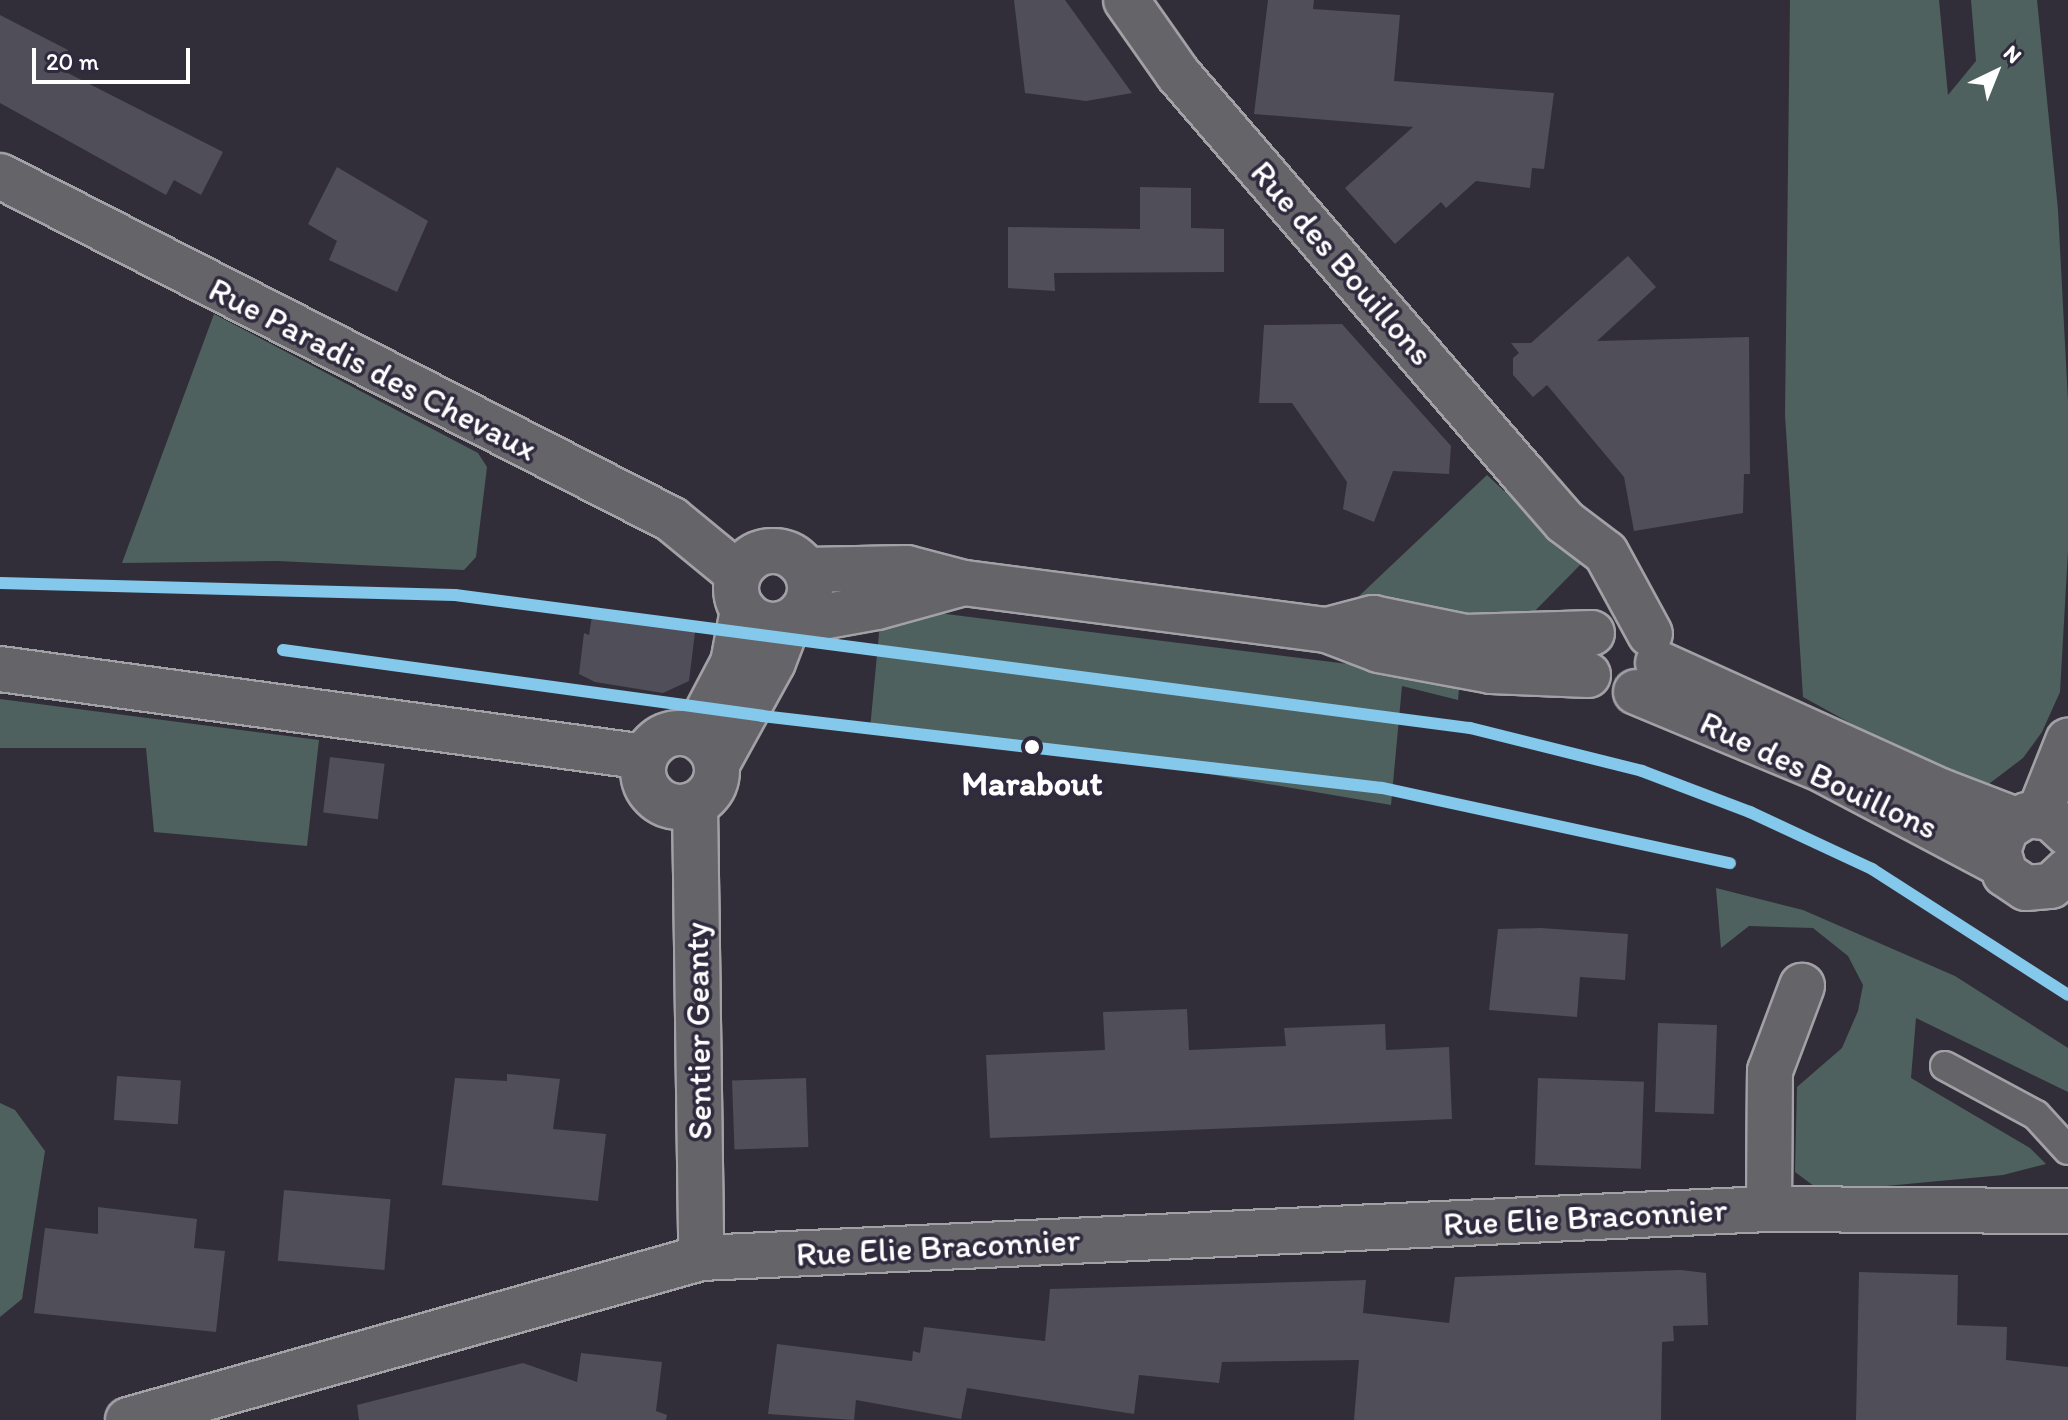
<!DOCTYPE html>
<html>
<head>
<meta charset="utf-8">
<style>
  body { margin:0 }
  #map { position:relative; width:2068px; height:1420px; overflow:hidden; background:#312e39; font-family:Itim,sans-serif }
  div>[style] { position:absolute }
  .green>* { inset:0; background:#4e615e }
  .building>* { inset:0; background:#504e58; transform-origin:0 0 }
  .roads { filter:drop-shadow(2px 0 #a2a1a6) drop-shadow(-2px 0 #a2a1a6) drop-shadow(0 2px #a2a1a6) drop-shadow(0 -2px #a2a1a6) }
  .lane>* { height:28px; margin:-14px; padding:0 14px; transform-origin:14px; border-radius:14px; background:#656469 }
  .street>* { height:44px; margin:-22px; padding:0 22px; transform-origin:22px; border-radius:22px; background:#656469 }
  .street>.ring { margin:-22px; padding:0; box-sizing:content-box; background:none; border:44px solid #656469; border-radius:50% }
  .rail-1>* { height:12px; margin:-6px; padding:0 6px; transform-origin:6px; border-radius:6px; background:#84c8eb }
  .dots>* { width:22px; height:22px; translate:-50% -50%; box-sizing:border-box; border:4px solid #2f2a3d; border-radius:50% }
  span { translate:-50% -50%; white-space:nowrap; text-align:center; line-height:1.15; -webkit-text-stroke:7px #2f2a3d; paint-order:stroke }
  .street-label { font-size:34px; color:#fff }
  .stop-label { font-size:34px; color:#fff; font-weight:700 }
  .north { position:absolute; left:1956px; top:32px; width:80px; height:80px; -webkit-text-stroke:6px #2f2a3d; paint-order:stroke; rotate:43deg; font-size:22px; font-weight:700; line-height:32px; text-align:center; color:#fff }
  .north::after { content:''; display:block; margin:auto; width:28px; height:36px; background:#fff; clip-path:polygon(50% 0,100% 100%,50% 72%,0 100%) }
  .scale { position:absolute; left:32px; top:48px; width:158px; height:36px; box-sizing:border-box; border:4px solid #fff; border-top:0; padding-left:10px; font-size:24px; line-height:28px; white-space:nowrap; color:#fff; -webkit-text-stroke:6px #2f2a3d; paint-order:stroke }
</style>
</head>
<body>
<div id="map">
  <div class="green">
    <div style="clip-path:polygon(1790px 0,1939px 0,1948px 95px,1976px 61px,1971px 0,2037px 0,2058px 210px,2068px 401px,2068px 551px,2060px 692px,2042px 732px,2023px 758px,1977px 793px,1803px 697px,1785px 415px)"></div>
    <div style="clip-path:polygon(214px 314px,478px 453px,487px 467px,476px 557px,464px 570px,278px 561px,122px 563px)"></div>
    <div style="clip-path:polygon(1487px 475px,1582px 563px,1527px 619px,1486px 633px,1359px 596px)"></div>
    <div style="clip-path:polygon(906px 609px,1460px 678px,1458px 700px,1402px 686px,1391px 805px,1133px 761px,870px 729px,880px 623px)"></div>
    <div style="clip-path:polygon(0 699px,319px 740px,307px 846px,154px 832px,146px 748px,0 748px)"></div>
    <div style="clip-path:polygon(1716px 888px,1803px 910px,1955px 976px,2068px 1048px,2068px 1092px,1916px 1018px,1911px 1078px,2030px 1148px,2046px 1164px,2003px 1175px,1822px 1192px,1795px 1172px,1797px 1087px,1842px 1048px,1858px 1011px,1863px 985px,1848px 956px,1813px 928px,1749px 926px,1721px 948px)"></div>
    <div style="clip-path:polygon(0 1103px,15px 1110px,45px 1151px,22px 1299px,0 1317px)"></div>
  </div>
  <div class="building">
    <div style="clip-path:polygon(1014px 0,1065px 0,1132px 93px,1086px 101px,1025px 93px)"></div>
    <div style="clip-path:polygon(1268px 0,1314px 0,1313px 9px,1400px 15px,1394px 81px,1554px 93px,1544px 169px,1532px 168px,1530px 188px,1476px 181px,1446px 208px,1441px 202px,1395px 244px,1345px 188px,1413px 127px,1254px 114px)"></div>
    <div style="clip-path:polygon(0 15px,68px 50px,58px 68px,223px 152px,201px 195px,174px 180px,166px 195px,0 103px)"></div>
    <div style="clip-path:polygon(337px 167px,428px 221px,397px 292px,329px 260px,337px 241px,308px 224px)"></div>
    <div style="clip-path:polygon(1140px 187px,1191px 188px,1191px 228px,1224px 229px,1224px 272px,1054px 273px,1055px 291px,1008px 288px,1008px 227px,1140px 229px)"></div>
    <div style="clip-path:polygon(1628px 256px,1656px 287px,1597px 341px,1749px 337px,1750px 474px,1744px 474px,1743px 513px,1634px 531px,1624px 477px,1547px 385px,1533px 397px,1513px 375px,1513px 358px,1519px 353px,1511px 343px,1531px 343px)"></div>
    <div style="clip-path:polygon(1342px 324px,1451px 446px,1449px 474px,1393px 471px,1374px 522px,1343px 509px,1347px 482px,1292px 403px,1259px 403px,1264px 325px)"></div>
    <div style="clip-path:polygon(592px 616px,696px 624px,689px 681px,663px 693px,595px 682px,579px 674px,584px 633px,589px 635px)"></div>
    <div style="left:330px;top:757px;width:55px;height:56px;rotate:7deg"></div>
    <div style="clip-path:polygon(1541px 928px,1628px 934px,1625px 980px,1580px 977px,1577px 1017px,1489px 1010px,1498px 929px)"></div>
    <div style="clip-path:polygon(1187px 1009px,1189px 1050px,1286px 1046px,1284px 1028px,1385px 1024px,1386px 1050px,1449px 1047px,1452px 1119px,990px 1138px,986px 1055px,1105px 1050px,1103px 1012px)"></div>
    <div style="left:1658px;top:1023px;width:59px;height:89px;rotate:2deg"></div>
    <div style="clip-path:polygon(507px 1074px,560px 1079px,553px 1129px,606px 1134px,598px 1201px,442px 1185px,455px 1078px,507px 1081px)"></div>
    <div style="left:117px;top:1076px;width:64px;height:44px;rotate:4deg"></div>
    <div style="left:806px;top:1078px;width:69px;height:74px;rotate:88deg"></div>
    <div style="left:1538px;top:1078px;width:106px;height:87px;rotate:2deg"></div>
    <div style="left:284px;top:1190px;width:107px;height:71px;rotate:5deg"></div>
    <div style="clip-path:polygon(98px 1207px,197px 1219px,194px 1248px,225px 1251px,216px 1332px,34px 1313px,45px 1228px,98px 1234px)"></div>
    <div style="clip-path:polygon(1681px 1270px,1706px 1273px,1708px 1325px,1673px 1326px,1674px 1341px,1662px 1342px,1661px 1420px,1354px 1420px,1359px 1360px,1222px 1362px,1219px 1383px,1139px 1375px,1134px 1414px,967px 1388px,961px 1419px,856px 1400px,854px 1420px,768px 1414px,777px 1344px,912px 1361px,913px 1351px,920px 1353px,924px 1327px,1045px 1341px,1050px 1289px,1366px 1280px,1363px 1313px,1449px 1323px,1455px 1277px)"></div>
    <div style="clip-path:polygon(1859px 1272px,1958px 1275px,1957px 1325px,2007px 1327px,2006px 1360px,2068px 1367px,2068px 1420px,1856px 1420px)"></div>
    <div style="clip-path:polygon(581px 1353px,662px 1362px,656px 1411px,667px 1415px,666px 1420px,359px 1420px,357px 1405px,523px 1363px,577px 1382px)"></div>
  </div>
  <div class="roads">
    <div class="lane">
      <div style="left:1945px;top:1066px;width:103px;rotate:28.3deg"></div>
      <div style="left:2036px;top:1115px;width:47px;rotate:47.6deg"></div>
    </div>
    <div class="street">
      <div style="left:1126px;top:0;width:90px;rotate:54.9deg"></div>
      <div style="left:1178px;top:74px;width:530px;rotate:49.21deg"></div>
      <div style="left:1524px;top:475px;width:62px;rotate:48.9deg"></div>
      <div style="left:1565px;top:522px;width:51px;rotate:37.1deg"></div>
      <div style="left:1606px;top:553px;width:92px;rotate:61.5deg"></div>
      <div style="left:0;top:176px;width:754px;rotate:27.08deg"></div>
      <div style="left:671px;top:519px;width:87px;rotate:39.4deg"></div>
      <div class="ring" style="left:736px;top:551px;width:30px;height:30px"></div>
      <div style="left:964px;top:583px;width:366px;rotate:7.4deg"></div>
      <div style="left:1658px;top:663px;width:313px;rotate:24.4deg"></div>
      <div style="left:1943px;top:792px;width:78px;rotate:21deg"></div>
      <div style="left:0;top:669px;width:651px;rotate:7.77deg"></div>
      <div style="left:1588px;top:675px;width:97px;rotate:-177.6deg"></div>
      <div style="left:1491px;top:671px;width:114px;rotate:-169.4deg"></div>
      <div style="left:1379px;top:650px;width:56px;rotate:-159deg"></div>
      <div style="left:1327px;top:630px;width:48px;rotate:-14.6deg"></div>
      <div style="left:1373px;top:618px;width:95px;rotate:11.5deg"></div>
      <div style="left:1466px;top:637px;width:126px;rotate:-1.8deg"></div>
      <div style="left:1636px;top:692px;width:203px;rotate:22.6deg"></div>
      <div style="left:1823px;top:770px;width:199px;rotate:27.9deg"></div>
      <div class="ring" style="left:643px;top:733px;width:30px;height:30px"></div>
      <div style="left:695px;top:735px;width:81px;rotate:-62.2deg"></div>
      <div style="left:733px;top:663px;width:54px;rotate:-79.3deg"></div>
      <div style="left:717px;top:764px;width:116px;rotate:-61.2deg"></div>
      <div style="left:773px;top:662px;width:42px;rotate:-69deg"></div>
      <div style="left:788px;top:623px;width:90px;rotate:-10.2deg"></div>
      <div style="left:877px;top:607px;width:90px;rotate:-15.4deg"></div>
      <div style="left:964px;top:583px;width:59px;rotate:-165.3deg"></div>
      <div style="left:907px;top:568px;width:101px;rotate:178.9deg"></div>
      <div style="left:695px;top:804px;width:454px;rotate:89.2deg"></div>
      <div style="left:2039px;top:814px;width:79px;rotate:-68.3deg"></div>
      <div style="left:2068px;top:834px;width:23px;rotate:-137deg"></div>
      <div style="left:2051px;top:818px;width:24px;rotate:-173deg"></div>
      <div style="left:2027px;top:815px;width:25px;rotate:148deg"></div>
      <div style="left:2006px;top:828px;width:24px;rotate:109deg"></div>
      <div style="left:1998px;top:851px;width:24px;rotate:73deg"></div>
      <div style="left:2005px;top:874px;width:25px;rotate:34deg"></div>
      <div style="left:2026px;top:888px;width:25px;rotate:-5deg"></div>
      <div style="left:2051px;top:886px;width:23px;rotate:-43deg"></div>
      <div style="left:1769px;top:1209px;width:138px;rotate:-89.6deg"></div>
      <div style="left:1770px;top:1071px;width:91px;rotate:-69.4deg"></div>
      <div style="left:128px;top:1420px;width:595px;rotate:-15.79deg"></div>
      <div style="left:701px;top:1258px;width:1069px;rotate:-2.63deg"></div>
      <div style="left:1769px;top:1209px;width:299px;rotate:0.4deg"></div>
    </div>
  </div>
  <div class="rail-1">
    <div style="left:0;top:583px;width:455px;rotate:1.5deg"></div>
    <div style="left:455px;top:595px;width:1024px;rotate:7.47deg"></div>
    <div style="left:1470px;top:728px;width:177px;rotate:14deg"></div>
    <div style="left:1642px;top:771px;width:116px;rotate:20.8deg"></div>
    <div style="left:1750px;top:812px;width:135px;rotate:25deg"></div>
    <div style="left:1872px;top:869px;width:233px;rotate:32.7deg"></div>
    <div style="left:283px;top:650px;width:484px;rotate:7.8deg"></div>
    <div style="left:762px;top:716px;width:624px;rotate:6.62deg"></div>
    <div style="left:1382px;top:788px;width:356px;rotate:12.2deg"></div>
  </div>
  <div class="dots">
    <div style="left:1032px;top:747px;background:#fff"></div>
  </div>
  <div class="street-label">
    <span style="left:1342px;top:263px;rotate:49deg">Rue des Bouillons</span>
    <span style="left:373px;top:369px;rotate:27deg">Rue Paradis des Chevaux</span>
    <span style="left:1819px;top:775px;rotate:25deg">Rue des Bouillons</span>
    <span style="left:698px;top:1031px;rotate:-91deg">Sentier Geanty</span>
    <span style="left:1585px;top:1217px;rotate:-3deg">Rue Elie Braconnier</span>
    <span style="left:938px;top:1247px;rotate:-3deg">Rue Elie Braconnier</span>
  </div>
  <div class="stop-label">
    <span style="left:1032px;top:784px">Marabout</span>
  </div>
  <div class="north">N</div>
  <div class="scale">20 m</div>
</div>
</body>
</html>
